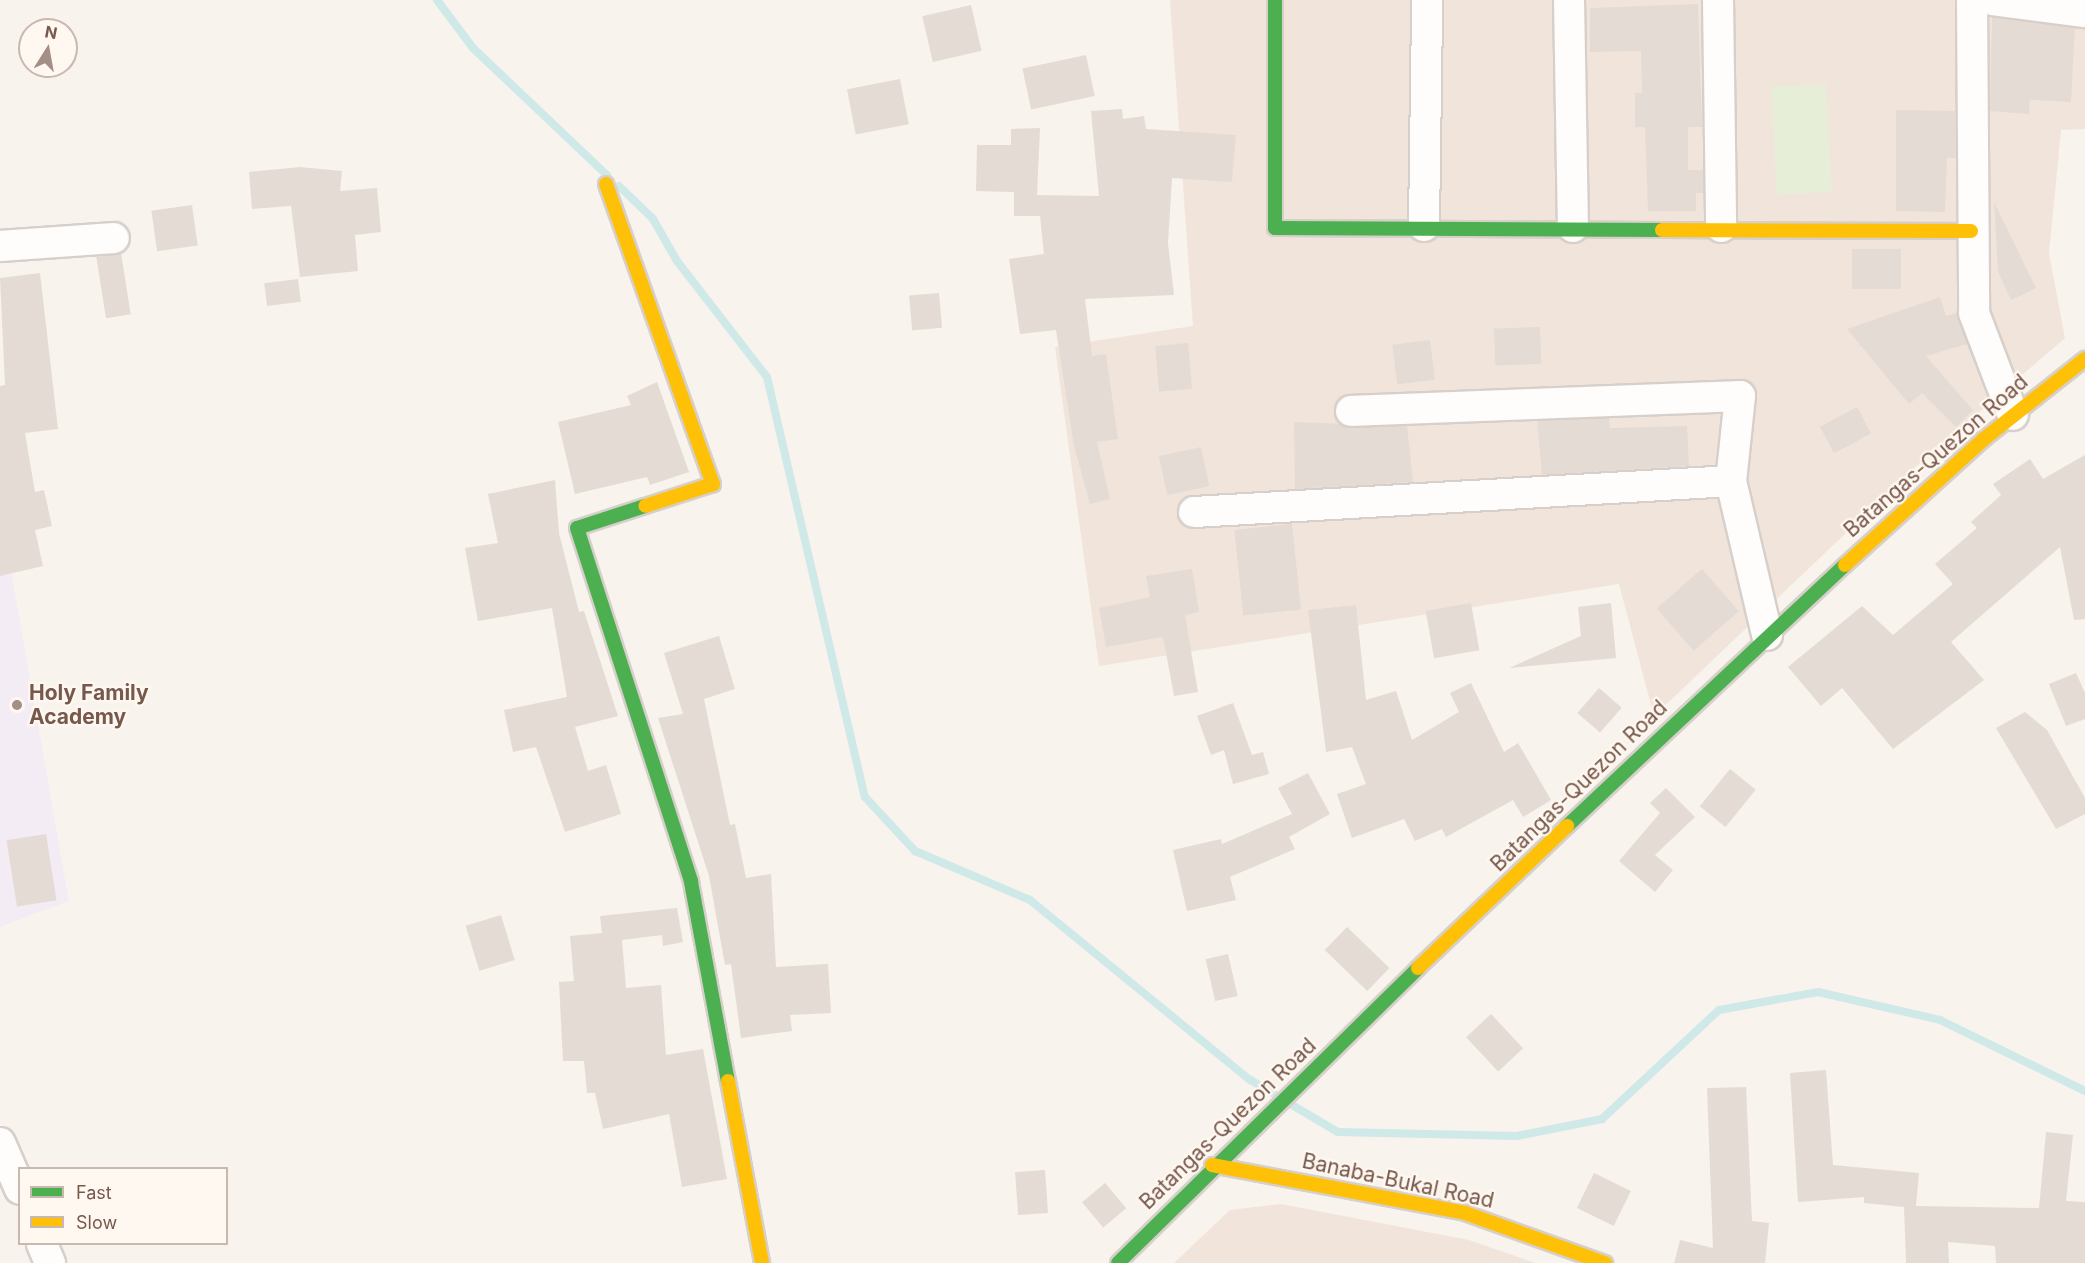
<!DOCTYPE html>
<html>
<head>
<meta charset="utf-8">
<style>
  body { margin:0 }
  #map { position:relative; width:2085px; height:1263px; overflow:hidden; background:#f8f3ed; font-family:Inter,sans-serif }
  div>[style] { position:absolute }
  .residential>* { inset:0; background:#f1e5db }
  .education>* { inset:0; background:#f4ecf4 }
  .green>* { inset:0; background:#e6eed8; transform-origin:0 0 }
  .stream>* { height:8px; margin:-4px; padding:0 4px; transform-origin:4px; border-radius:4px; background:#cfe8e8 }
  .building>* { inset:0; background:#e4dbd5; transform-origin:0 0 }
  .roads { filter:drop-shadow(2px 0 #d7cfca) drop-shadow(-2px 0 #d7cfca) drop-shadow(0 2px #d7cfca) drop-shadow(0 -2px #d7cfca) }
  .street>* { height:30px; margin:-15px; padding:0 15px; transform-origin:15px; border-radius:15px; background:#fefdfc }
  .fast>* { height:14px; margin:-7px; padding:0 7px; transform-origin:7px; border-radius:7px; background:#4caf50 }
  .slow>* { height:14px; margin:-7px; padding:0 7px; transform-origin:7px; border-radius:7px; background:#ffc107 }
  .dots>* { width:16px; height:16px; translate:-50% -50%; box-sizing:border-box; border:3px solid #fff8f0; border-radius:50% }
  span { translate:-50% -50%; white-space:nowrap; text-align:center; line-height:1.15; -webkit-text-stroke:4.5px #fff8f0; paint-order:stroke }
  .street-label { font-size:21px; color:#77584d }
  .poi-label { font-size:21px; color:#77584d; font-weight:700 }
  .left { translate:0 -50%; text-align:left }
  .legend { position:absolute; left:18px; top:1167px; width:210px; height:78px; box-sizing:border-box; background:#fff8f0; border:2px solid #c9b8af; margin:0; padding:8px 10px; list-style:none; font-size:18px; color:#77584d }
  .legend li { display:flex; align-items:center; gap:12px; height:30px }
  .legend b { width:30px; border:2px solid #c9b8af }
  .north { position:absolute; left:18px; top:18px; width:60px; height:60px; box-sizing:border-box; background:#fff8f0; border:2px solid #c9b8af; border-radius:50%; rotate:11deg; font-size:16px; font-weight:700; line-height:24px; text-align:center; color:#77584d }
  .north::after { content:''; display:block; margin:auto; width:21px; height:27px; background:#a48e85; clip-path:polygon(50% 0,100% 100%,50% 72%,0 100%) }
</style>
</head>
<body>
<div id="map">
  <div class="residential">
    <div style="clip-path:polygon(1170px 0,2085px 0,2085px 129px,2061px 130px,2049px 254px,2065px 338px,1910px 472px,1654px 716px,1619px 584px,1099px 666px,1055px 347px,1193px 326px)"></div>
    <div style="clip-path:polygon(1281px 1204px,1469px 1240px,1535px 1263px,1174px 1263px,1230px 1210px)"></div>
  </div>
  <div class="education">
    <div style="clip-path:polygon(0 508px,69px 901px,0 927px)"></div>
  </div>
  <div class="green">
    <div style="left:1826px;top:84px;width:108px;height:55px;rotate:87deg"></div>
  </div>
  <div class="stream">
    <div style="left:437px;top:0;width:60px;rotate:53.1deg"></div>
    <div style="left:473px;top:48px;width:185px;rotate:43.5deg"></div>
    <div style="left:619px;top:186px;width:47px;rotate:44.1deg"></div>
    <div style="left:653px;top:219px;width:48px;rotate:60.3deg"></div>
    <div style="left:677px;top:261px;width:147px;rotate:52.2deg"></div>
    <div style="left:767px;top:377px;width:431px;rotate:76.9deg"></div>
    <div style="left:865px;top:797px;width:74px;rotate:47.2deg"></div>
    <div style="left:915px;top:851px;width:125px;rotate:23.1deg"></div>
    <div style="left:1030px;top:900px;width:283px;rotate:39.3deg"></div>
    <div style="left:1249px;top:1079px;width:31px;rotate:31deg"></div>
    <div style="left:1287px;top:1102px;width:59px;rotate:30.5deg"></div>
    <div style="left:1338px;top:1132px;width:179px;rotate:1.3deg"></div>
    <div style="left:1517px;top:1136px;width:87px;rotate:-11.3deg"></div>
    <div style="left:1602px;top:1119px;width:160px;rotate:-43deg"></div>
    <div style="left:1719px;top:1010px;width:101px;rotate:-10.3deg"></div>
    <div style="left:1818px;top:992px;width:125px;rotate:12.9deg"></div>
    <div style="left:1940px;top:1020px;width:161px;rotate:26.1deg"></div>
  </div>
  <div class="building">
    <div style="clip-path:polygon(1698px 4px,1702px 127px,1688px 127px,1688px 170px,1703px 170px,1703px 193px,1696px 193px,1696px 211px,1648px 211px,1645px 127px,1635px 127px,1635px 93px,1642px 93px,1641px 51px,1590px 52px,1590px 8px)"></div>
    <div style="left:971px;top:5px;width:47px;height:50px;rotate:77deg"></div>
    <div style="clip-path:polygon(1992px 17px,2075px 28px,2071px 102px,2030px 100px,2029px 114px,1990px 111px)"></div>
    <div style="left:1086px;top:55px;width:42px;height:65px;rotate:78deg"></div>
    <div style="left:900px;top:79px;width:46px;height:54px;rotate:79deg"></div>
    <div style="clip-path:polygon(1122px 109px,1123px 119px,1144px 116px,1146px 129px,1236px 135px,1232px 182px,1172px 178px,1168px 243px,1174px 295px,1085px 299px,1092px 356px,1106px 354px,1118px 439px,1097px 442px,1110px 499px,1090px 504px,1074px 446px,1056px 330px,1020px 334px,1009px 259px,1044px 254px,1040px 216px,1014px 216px,1014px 192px,976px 191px,977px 145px,1011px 145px,1011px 129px,1040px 128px,1037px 195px,1099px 196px,1091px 111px)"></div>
    <div style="clip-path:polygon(1896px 110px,1955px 111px,1956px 158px,1947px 158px,1945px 212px,1896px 211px)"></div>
    <div style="clip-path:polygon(300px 167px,342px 171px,340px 191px,377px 188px,381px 232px,355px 235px,358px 271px,300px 277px,291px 206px,252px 209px,249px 172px)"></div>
    <div style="clip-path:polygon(1994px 202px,2036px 288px,2011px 300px,1998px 272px)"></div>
    <div style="left:192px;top:205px;width:41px;height:41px;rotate:82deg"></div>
    <div style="left:1852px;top:249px;width:49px;height:40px"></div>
    <div style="left:121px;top:253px;width:62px;height:25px;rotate:81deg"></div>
    <div style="clip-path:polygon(40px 273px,58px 429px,25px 433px,35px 492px,44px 490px,52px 526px,35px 530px,43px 566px,0 576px,0 386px,5px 385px,0 278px)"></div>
    <div style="left:298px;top:279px;width:23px;height:34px;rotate:83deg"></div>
    <div style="left:939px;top:293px;width:35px;height:30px;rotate:85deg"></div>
    <div style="clip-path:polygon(1940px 297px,1946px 316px,1957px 313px,1967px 344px,1926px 356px,1973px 410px,1956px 427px,1922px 393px,1909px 404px,1847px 329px)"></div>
    <div style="left:1540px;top:327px;width:37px;height:46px;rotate:88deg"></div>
    <div style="left:1430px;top:340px;width:40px;height:38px;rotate:83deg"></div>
    <div style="left:1188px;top:343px;width:46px;height:33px;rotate:85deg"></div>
    <div style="clip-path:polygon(657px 382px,689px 472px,650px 485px,647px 477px,575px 494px,558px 422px,631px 405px,627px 396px)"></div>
    <div style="left:1857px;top:407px;width:30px;height:42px;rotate:62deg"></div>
    <div style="clip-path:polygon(1609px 418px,1610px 428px,1687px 426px,1689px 466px,1542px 475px,1537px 421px)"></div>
    <div style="clip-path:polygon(1294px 422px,1407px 426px,1413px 482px,1295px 489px)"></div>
    <div style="left:1201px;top:447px;width:40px;height:43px;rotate:78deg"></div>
    <div style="clip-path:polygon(2085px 455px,2085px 619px,2074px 620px,2060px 547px,1951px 642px,1984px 680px,1893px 749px,1842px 688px,1821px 706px,1788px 667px,1862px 606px,1893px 635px,1953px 584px,1935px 564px,1977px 528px,1971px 522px,2001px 495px,1993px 484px,2030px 459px,2043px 479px)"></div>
    <div style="clip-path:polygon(555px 480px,559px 533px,579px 612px,584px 611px,618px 716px,575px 727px,588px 771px,606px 765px,621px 814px,565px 832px,536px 747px,513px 752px,504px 710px,567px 697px,552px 608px,478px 621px,465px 548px,498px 543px,488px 494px)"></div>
    <div style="left:1292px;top:524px;width:86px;height:58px;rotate:84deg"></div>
    <div style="clip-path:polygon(1192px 569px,1199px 612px,1185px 615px,1198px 692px,1174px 696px,1163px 637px,1106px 647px,1099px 608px,1150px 597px,1146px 576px)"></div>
    <div style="left:1702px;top:569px;width:56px;height:60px;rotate:49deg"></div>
    <div style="left:1471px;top:603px;width:48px;height:46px;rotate:80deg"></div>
    <div style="clip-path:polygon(1611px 603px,1616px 658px,1509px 668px,1581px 636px,1578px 607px)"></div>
    <div style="clip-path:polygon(1356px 605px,1366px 700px,1396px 691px,1412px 740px,1459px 712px,1450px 693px,1471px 683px,1504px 752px,1518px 743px,1551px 800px,1523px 817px,1513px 800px,1446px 837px,1442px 829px,1415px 841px,1404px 819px,1352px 838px,1337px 794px,1366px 784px,1352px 747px,1326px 752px,1308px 610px)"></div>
    <div style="clip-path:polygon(719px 636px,735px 689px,704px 699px,730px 825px,735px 824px,746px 878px,771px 874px,776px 967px,828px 964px,831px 1013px,790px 1015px,792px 1031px,741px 1038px,731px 964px,725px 965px,709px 876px,658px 718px,683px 714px,664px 653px)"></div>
    <div style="clip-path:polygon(2076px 673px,2085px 693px,2085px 719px,2066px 726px,2049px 684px)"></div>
    <div style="left:1599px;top:688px;width:30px;height:33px;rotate:41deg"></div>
    <div style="clip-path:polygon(1233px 703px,1252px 755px,1263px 752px,1269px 774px,1233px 784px,1224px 750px,1211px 755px,1197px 716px)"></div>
    <div style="clip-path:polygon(2025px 712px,2047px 730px,2085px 798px,2085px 814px,2056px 829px,1996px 728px)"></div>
    <div style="left:1730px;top:769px;width:33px;height:48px;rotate:39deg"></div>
    <div style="clip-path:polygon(1308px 773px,1330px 814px,1289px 837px,1295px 849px,1230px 877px,1236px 900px,1187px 911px,1173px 850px,1221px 839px,1222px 844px,1292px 814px,1278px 788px)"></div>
    <div style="clip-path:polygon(1666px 788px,1695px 817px,1655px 855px,1673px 870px,1655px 892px,1619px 861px,1660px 813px,1650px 803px)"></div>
    <div style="left:46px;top:834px;width:67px;height:40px;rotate:81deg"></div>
    <div style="clip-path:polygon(677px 908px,683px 942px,663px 946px,662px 935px,622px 940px,626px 988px,661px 985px,666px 1055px,703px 1049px,727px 1179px,682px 1187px,669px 1114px,603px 1129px,595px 1093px,587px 1093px,584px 1061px,563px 1061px,559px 982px,574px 981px,570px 936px,602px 933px,600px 916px)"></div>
    <div style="left:501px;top:915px;width:47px;height:37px;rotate:73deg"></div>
    <div style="left:1347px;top:927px;width:59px;height:32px;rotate:44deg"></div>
    <div style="left:1228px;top:954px;width:43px;height:23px;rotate:77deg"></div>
    <div style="left:1491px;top:1014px;width:47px;height:34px;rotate:47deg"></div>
    <div style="clip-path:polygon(1826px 1070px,1833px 1165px,1919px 1173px,1916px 1206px,2039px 1208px,2046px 1132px,2073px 1135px,2066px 1201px,2085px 1202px,2085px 1263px,1996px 1263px,1995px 1246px,1948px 1242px,1949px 1263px,1906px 1263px,1904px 1207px,1864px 1203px,1864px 1197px,1798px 1202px,1790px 1073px)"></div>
    <div style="clip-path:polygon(1746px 1087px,1752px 1221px,1769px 1223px,1765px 1263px,1674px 1263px,1680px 1240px,1713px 1248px,1707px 1088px)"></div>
    <div style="left:1045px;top:1170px;width:43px;height:30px;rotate:86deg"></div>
    <div style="left:1594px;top:1173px;width:41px;height:39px;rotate:26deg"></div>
    <div style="left:1105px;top:1183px;width:33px;height:30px;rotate:50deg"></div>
  </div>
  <div class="roads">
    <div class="street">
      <div style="left:1569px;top:0;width:227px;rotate:89deg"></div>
      <div style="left:1718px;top:0;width:227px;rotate:89.2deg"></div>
      <div style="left:1972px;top:0;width:313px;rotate:89.6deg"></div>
      <div style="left:1974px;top:313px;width:109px;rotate:69.1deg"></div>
      <div style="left:1992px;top:0;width:94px;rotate:7.4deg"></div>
      <div style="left:1424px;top:226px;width:226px;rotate:-89.2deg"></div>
      <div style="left:0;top:246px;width:114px;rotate:-4deg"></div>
      <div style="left:1351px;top:411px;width:389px;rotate:-2.2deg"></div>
      <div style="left:1740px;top:396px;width:85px;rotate:96deg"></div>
      <div style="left:1731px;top:481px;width:158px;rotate:76.8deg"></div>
      <div style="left:1194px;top:512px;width:538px;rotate:-3.3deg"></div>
      <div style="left:0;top:1143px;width:50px;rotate:66.5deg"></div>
      <div style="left:42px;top:1244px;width:21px;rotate:67deg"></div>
    </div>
    <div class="fast">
      <div style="left:1275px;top:0;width:228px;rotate:90deg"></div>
      <div style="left:1275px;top:228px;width:387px;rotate:0.3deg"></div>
      <div style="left:645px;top:506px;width:71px;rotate:162.1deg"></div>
      <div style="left:577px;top:528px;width:372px;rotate:72.1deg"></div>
      <div style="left:691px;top:882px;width:202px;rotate:79.5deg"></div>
      <div style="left:1567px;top:826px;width:381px;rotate:-43.2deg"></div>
      <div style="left:1118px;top:1263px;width:421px;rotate:-44.5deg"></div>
    </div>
    <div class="slow">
      <div style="left:606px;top:184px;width:319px;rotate:70.4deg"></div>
      <div style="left:713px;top:484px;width:71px;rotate:162.1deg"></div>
      <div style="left:1662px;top:230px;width:309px;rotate:0.2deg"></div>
      <div style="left:1845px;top:565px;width:188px;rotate:-42.2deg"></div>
      <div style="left:1984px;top:439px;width:129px;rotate:-38.4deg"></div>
      <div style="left:1418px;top:968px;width:206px;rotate:-43.6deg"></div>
      <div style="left:728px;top:1081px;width:185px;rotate:79.4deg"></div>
      <div style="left:1212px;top:1165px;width:258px;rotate:10.7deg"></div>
      <div style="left:1465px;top:1213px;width:149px;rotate:19.7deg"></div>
    </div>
  </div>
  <div class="dots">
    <div style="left:17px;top:705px;background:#a48e85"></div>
  </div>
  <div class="street-label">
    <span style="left:1936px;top:456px;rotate:-41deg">Batangas-Quezon Road</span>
    <span style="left:1579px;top:786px;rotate:-44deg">Batangas-Quezon Road</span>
    <span style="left:1228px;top:1124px;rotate:-44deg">Batangas-Quezon Road</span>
    <span style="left:1398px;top:1181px;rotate:12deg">Banaba-Bukal Road</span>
  </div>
  <div class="poi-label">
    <span class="left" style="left:29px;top:705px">Holy Family<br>Academy</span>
  </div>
  <ul class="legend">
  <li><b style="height:8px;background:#4caf50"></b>Fast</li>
  <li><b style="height:8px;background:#ffc107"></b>Slow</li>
  </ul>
  <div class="north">N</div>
</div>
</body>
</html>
